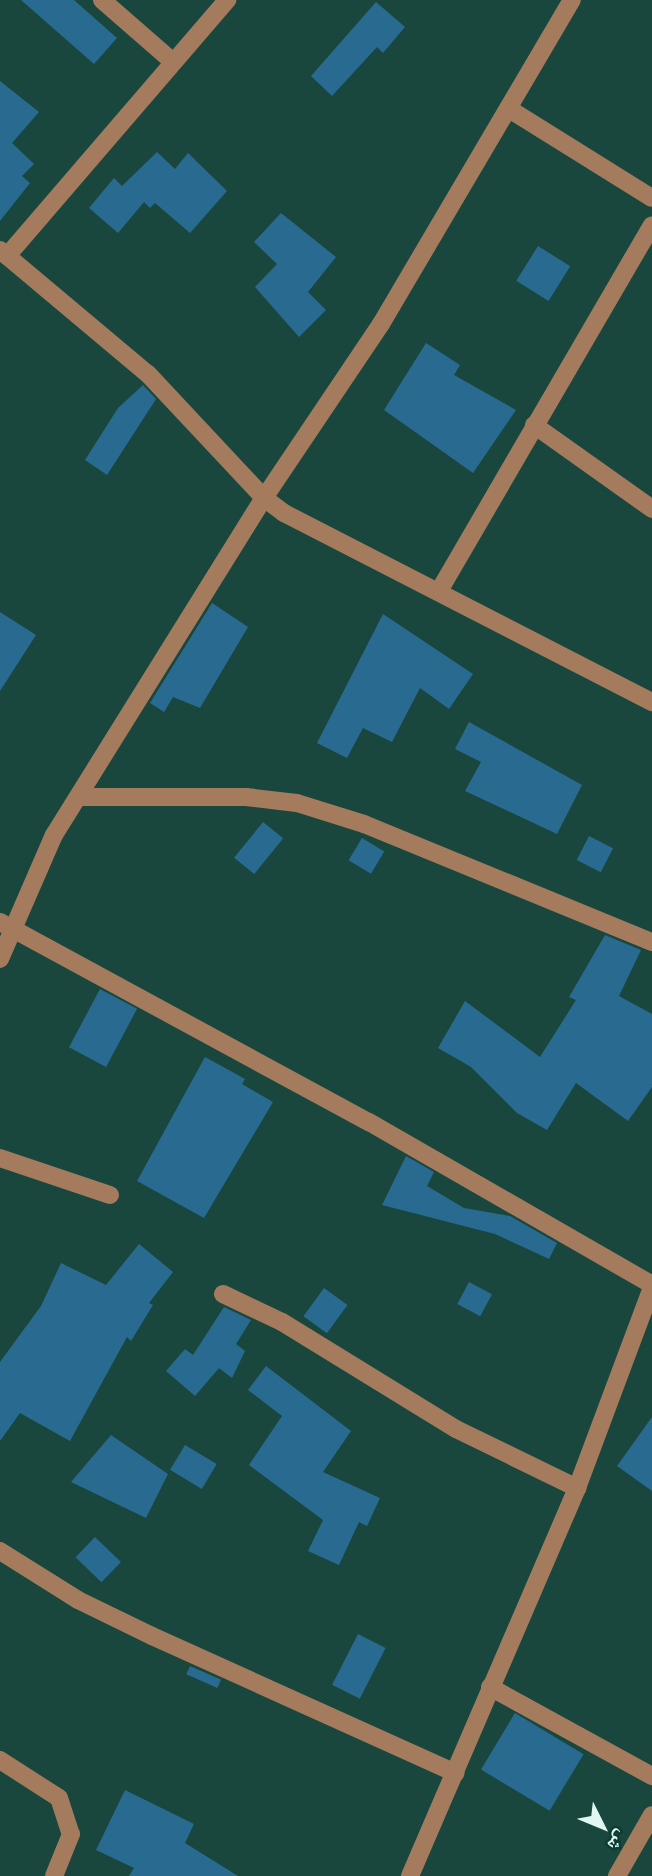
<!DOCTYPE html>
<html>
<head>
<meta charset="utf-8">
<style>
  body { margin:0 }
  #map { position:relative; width:652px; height:1876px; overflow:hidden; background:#19473e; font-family:Manrope,"Noto Naskh Arabic",sans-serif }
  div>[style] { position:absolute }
  .building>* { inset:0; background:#296a90; transform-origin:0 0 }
  .minor>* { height:18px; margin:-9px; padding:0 9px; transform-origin:9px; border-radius:9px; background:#a47b5d }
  span { translate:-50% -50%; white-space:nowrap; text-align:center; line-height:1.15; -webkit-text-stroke:6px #0c3c33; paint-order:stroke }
  .north { position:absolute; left:568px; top:1792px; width:70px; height:70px; -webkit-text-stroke:5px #0c3c33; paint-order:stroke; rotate:133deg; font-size:19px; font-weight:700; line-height:28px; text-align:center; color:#e0f8f1 }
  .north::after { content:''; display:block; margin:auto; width:24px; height:32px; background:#e0f8f1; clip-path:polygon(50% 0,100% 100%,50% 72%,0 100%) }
</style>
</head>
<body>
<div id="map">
  <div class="building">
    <div style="clip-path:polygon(21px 0,74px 0,117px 38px,94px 64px)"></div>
    <div style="clip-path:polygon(376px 2px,405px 27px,383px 53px,377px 47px,332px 96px,311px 76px)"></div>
    <div style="clip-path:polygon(0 81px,39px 112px,12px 143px,34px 164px,22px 176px,30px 183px,0 221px)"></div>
    <div style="clip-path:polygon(157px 152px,175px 169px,188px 153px,227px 191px,190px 233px,155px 203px,150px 208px,144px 202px,118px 233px,89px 208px,114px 178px,122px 186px)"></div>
    <div style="clip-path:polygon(281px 213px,336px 257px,308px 292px,326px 310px,299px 337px,255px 287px,277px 264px,254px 242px)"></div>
    <div style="left:538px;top:246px;width:38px;height:41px;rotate:32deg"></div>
    <div style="clip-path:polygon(426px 343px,460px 365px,454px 375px,516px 410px,473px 473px,384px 410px)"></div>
    <div style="clip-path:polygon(143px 385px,156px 399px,107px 475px,85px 460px,118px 408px)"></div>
    <div style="clip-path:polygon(212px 603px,248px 627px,200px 708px,173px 697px,164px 712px,150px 703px)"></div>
    <div style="clip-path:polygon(0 612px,36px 635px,0 691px)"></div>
    <div style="clip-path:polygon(383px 614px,473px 674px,449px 709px,420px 688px,392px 742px,363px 728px,347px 758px,317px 743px)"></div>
    <div style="clip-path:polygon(469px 722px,582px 785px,557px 834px,465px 791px,481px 762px,455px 749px)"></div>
    <div style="left:263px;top:822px;width:26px;height:46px;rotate:39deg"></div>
    <div style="left:589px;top:836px;width:27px;height:27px;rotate:27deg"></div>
    <div style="left:362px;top:838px;width:26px;height:26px;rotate:31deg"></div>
    <div style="clip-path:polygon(605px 935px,641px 950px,619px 996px,652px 1014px,652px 1087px,628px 1121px,576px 1083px,547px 1130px,517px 1113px,471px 1067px,438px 1048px,465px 1001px,540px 1057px,576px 1000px,569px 997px)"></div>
    <div style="left:100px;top:989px;width:42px;height:66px;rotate:28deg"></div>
    <div style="clip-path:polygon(205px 1057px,245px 1079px,242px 1084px,273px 1102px,204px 1218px,137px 1181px)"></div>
    <div style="clip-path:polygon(406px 1156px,434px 1172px,427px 1186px,464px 1208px,510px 1216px,557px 1243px,549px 1259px,495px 1234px,382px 1205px)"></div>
    <div style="clip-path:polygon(139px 1244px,173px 1272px,149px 1303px,153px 1305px,131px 1341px,127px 1337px,70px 1441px,20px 1413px,0 1441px,0 1362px,41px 1306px,61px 1263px,106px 1285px)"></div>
    <div style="left:469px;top:1282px;width:26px;height:25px;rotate:28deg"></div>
    <div style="left:324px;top:1288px;width:29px;height:35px;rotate:36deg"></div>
    <div style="clip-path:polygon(224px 1307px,251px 1320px,236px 1344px,245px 1351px,232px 1378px,219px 1368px,195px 1396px,166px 1371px,185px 1349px,193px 1355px)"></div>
    <div style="clip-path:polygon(266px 1366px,351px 1431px,323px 1472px,380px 1498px,367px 1526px,359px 1522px,339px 1565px,308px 1551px,323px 1520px,249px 1465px,282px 1416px,248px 1390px)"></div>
    <div style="clip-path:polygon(652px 1417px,652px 1491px,617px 1466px)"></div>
    <div style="clip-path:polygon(111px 1435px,168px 1474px,146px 1518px,71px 1482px)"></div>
    <div style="left:185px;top:1445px;width:37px;height:29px;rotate:31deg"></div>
    <div style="left:95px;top:1537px;width:36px;height:28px;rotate:44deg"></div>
    <div style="left:358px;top:1634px;width:31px;height:57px;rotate:27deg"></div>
    <div style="left:190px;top:1666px;width:34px;height:9px;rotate:24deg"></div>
    <div style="left:515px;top:1713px;width:80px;height:66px;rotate:31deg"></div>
    <div style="clip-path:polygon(125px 1790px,194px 1824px,185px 1843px,238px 1876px,129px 1876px,134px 1868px,96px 1850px)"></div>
  </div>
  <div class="minor">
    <div style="left:102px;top:0;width:94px;rotate:41.1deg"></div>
    <div style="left:509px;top:109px;width:168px;rotate:31.9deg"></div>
    <div style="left:0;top:250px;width:193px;rotate:40deg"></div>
    <div style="left:148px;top:374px;width:170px;rotate:46.9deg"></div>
    <div style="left:264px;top:498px;width:25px;rotate:37deg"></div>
    <div style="left:284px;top:513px;width:414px;rotate:27.2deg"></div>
    <div style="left:7px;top:256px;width:338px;rotate:-49.3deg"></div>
    <div style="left:534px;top:425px;width:145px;rotate:35.4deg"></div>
    <div style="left:439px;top:591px;width:423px;rotate:-59.8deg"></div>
    <div style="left:78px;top:797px;width:168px"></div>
    <div style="left:246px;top:797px;width:51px;rotate:6.7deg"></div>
    <div style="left:297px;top:803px;width:70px;rotate:17.4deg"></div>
    <div style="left:364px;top:824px;width:311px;rotate:22.3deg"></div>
    <div style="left:0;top:922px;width:420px;rotate:28.5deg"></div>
    <div style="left:369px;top:1122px;width:327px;rotate:29.9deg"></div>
    <div style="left:0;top:959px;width:135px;rotate:-66.5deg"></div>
    <div style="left:54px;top:835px;width:397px;rotate:-58.1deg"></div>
    <div style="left:264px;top:498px;width:210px;rotate:-56.1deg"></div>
    <div style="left:381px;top:324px;width:376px;rotate:-59.5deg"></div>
    <div style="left:0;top:1158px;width:116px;rotate:18.6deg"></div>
    <div style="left:223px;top:1294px;width:65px;rotate:25.4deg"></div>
    <div style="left:282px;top:1322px;width:204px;rotate:31.6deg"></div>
    <div style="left:456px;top:1429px;width:135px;rotate:26deg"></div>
    <div style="left:0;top:1551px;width:92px;rotate:32.1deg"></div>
    <div style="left:78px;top:1600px;width:82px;rotate:25.9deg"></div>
    <div style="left:152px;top:1636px;width:333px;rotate:24.3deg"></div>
    <div style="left:490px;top:1687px;width:185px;rotate:28.8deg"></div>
    <div style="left:0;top:1760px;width:70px;rotate:32.8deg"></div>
    <div style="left:59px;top:1798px;width:38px;rotate:72deg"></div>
    <div style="left:71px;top:1834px;width:45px;rotate:112deg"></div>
    <div style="left:410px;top:1876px;width:422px;rotate:-66.7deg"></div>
    <div style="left:577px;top:1488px;width:215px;rotate:-69.5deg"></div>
    <div style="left:617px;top:1876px;width:70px;rotate:-60.2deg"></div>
  </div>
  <div class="north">ش</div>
</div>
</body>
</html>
